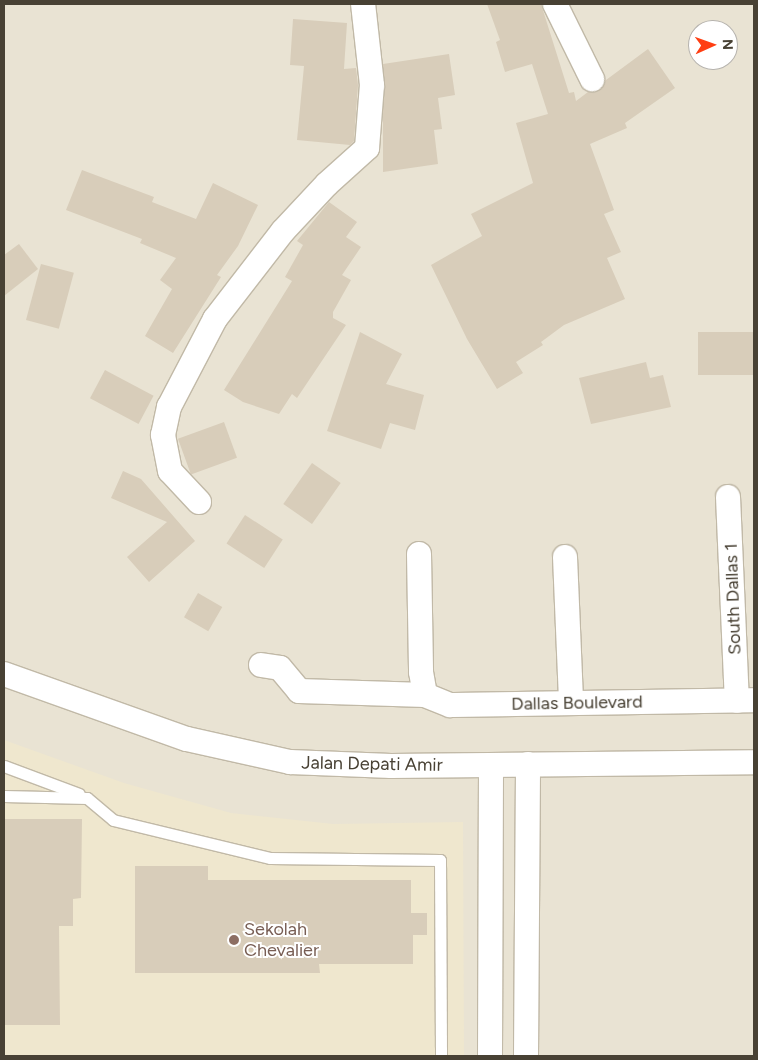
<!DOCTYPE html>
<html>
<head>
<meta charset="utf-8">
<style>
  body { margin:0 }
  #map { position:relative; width:758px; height:1060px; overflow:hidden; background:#f5f1e6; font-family:Figtree,sans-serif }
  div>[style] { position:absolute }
  .residential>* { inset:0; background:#e9e3d3 }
  .education>* { inset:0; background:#efe7ce }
  .building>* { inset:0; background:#d8cdba; transform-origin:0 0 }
  .roads { filter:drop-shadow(1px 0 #c1b9a7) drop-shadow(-1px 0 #c1b9a7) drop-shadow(0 1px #c1b9a7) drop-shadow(0 -1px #c1b9a7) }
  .service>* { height:11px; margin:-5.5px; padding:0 5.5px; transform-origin:5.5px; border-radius:5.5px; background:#fff }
  .minor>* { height:24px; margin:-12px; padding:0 12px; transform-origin:12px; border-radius:12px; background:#fff }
  .dots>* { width:14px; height:14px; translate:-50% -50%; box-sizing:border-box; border:2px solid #fff; border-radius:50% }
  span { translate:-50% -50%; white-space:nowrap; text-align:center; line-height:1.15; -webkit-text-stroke:4px #fff; paint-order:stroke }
  .street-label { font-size:18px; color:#484134 }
  .education-label { font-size:18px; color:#785e54 }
  .left { translate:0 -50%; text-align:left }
  .frame { position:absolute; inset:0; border:5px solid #484134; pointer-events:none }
  .north { position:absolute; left:688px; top:20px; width:50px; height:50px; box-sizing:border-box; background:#fff; border:1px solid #b6b3ae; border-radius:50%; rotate:88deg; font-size:14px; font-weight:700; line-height:20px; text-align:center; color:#484134 }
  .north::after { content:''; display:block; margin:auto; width:18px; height:22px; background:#ff3e12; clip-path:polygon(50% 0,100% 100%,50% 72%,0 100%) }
</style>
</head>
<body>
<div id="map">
  <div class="residential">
    <div style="clip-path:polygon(evenodd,4px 4px,754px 4px,754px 1056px,4px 1056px,4px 4px,698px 30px,728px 30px,728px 60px,698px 60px,698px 30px)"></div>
  </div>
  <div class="education">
    <div style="clip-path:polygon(4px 740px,124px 783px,231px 813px,333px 824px,463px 822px,464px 1056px,4px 1056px)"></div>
  </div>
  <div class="building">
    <div style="clip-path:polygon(487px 4px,541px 4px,569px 93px,574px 92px,576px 101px,588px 92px,598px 91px,606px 80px,648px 49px,675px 88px,625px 123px,627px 128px,590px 144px,614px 210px,604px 214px,621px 252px,607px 258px,625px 299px,564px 325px,541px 342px,543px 345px,516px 362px,523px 373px,497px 389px,467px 339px,431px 265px,482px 236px,471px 214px,533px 183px,516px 123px,548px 114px,532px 64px,505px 72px,496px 42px,500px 40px)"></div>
    <div style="clip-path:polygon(293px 19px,347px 23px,344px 69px,356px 68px,358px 85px,354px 141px,350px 145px,297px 140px,304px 66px,290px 65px)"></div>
    <div style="clip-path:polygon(449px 54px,455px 95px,438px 98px,442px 129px,434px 130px,438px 164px,383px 172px,383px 64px)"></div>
    <div style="clip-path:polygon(82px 170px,154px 197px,152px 202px,196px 219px,213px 183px,258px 205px,238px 246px,217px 275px,221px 277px,173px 353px,145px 336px,172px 289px,160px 280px,176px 258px,140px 243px,142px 239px,66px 210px)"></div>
    <div style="clip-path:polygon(329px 202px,357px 222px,346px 237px,361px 247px,342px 275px,351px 280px,333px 312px,333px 318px,346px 325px,297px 398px,292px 394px,279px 414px,243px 402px,224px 390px,292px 281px,285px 277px,303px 245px,297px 241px)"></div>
    <div style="clip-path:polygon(19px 244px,38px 269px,4px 296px,4px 255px)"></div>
    <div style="left:41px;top:264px;width:34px;height:58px;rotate:15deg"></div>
    <div style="clip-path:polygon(360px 332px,402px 354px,386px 384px,424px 395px,415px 430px,390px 423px,381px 449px,327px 431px)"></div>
    <div style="left:754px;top:332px;width:43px;height:56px;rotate:90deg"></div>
    <div style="clip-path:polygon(646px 362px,650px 378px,663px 375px,671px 407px,591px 424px,579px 378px)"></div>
    <div style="left:105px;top:370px;width:55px;height:32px;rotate:28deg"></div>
    <div style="left:224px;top:422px;width:38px;height:49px;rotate:70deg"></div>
    <div style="left:312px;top:463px;width:35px;height:50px;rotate:35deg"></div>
    <div style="clip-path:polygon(123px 471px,141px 479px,195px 541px,149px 582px,127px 557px,167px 522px,111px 498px)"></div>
    <div style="left:245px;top:515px;width:45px;height:34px;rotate:33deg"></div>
    <div style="left:198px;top:593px;width:28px;height:28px;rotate:30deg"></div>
    <div style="clip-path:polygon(4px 819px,82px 819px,81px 898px,73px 899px,73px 926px,59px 926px,60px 1025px,4px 1025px)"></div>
    <div style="clip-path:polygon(135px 866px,208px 866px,208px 880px,411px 880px,411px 913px,427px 913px,427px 935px,413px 935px,413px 964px,319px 964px,320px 973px,135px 973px)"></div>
  </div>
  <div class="roads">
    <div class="service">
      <div style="left:4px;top:766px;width:80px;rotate:20.5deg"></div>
      <div style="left:4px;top:796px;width:83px;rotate:1.4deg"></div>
      <div style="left:87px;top:798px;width:34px;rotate:40deg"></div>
      <div style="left:113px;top:820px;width:162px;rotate:13.6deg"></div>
      <div style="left:270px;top:858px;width:170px;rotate:0.7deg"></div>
      <div style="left:440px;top:860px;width:196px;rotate:89.7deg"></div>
    </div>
    <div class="minor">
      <div style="left:555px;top:4px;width:84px;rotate:63.7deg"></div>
      <div style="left:728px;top:497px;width:204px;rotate:87.5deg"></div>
      <div style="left:199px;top:502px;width:42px;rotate:-133.1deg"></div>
      <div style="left:170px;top:471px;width:37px;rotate:-101deg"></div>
      <div style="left:163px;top:435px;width:29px;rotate:-78deg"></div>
      <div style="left:169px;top:407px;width:99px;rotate:-62.4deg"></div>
      <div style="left:215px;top:319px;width:111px;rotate:-52.3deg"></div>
      <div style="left:283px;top:231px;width:64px;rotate:-46.9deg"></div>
      <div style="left:327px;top:184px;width:54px;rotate:-42deg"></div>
      <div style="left:367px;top:148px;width:63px;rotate:-85.5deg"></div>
      <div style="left:372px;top:85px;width:81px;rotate:-96.3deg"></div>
      <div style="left:419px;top:554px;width:118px;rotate:89deg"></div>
      <div style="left:421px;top:672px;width:23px;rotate:80deg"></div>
      <div style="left:425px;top:695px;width:27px;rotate:22deg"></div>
      <div style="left:450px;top:705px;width:304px;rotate:-0.9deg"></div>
      <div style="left:565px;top:557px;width:146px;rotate:87.6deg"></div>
      <div style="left:261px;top:665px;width:19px;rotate:9deg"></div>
      <div style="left:280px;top:668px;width:30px;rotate:50deg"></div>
      <div style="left:299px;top:691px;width:126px;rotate:1.8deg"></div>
      <div style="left:4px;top:674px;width:194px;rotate:19.6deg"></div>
      <div style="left:187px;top:739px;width:106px;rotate:12.6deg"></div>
      <div style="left:290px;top:762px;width:101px;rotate:2.3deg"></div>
      <div style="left:391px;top:766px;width:363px;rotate:-0.6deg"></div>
      <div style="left:490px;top:1056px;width:291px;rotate:-89.8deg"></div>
      <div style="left:526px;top:1056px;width:292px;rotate:-89.6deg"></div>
    </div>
  </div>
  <div class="dots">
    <div style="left:234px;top:940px;background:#8d6e63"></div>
  </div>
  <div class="street-label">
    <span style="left:733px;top:599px;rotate:-92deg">South Dallas 1</span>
    <span style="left:577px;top:703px;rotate:-1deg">Dallas Boulevard</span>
    <span style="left:372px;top:764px;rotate:1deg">Jalan Depati Amir</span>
  </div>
  <div class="education-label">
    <span class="left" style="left:244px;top:940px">Sekolah<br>Chevalier</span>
  </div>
  <div class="frame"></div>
  <div class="north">N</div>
</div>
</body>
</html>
